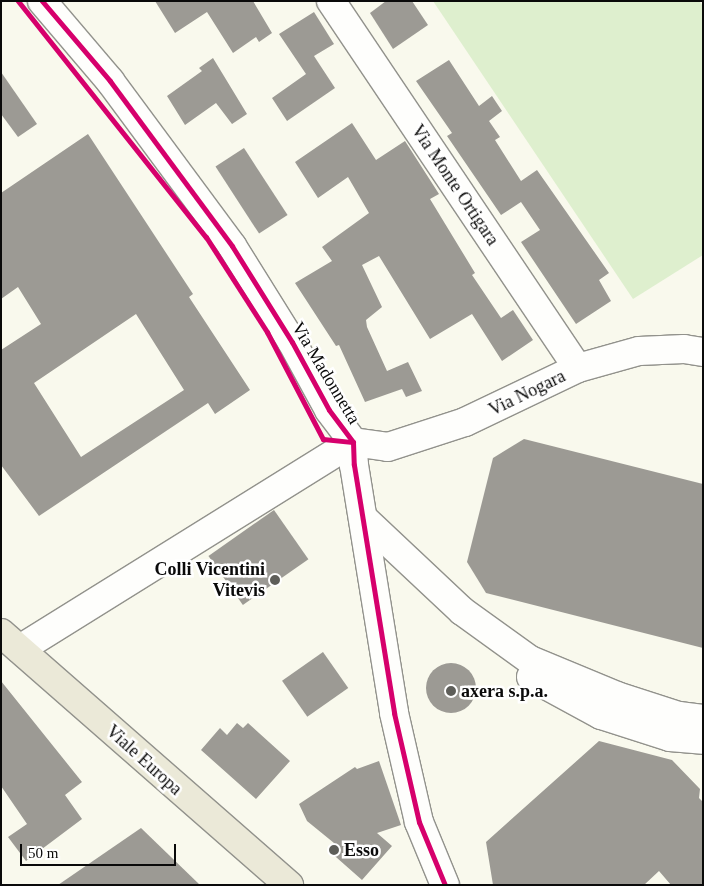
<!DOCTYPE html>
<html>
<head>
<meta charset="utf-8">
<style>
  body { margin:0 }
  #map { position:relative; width:704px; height:886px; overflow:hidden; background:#f9f9ed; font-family:Georgia,serif }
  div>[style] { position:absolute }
  .green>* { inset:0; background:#deefce }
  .building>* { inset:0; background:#9c9a94; transform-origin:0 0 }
  .round { border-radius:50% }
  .roads { filter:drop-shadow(1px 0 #92928c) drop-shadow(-1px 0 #92928c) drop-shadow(0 1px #92928c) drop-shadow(0 -1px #92928c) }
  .minor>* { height:28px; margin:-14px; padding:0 14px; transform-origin:14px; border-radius:14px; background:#fefefc }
  .major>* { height:28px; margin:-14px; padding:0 14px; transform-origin:14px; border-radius:14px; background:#ebe9d8 }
  .cycleway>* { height:5px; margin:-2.5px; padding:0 2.5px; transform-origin:2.5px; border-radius:2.5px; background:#d6006c }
  .dots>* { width:14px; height:14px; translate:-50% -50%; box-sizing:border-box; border:2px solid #fff; border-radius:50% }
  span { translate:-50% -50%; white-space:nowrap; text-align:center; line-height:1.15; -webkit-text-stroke:5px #fff; paint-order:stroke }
  .street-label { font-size:18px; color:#0a0a0a }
  .poi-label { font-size:18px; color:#0a0a0a; font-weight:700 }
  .right { translate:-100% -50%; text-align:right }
  .left { translate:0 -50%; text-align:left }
  .frame { position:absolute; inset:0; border:2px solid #0a0a0a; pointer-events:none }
  .scale { position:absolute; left:20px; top:844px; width:156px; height:22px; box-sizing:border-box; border:2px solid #0a0a0a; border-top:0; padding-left:6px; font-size:15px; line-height:18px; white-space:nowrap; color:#0a0a0a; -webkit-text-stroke:4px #fff; paint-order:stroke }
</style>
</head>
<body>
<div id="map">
  <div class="green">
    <div style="clip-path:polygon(433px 1px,699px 1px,703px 6px,703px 255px,633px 299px)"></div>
  </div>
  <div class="building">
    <div style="clip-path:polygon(155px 1px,253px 1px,272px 33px,259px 42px,256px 37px,233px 53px,207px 12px,175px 33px)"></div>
    <div style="clip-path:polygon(386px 1px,412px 1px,428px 25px,393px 49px,370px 13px)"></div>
    <div style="clip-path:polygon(314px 12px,334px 44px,314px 56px,335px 88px,287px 121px,272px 98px,306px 74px,279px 34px)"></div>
    <div style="clip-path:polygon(213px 58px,247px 114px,232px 124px,216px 103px,185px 125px,167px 96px,202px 71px,199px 68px)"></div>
    <div style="clip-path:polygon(449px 60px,479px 106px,492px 96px,502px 111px,489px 121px,500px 137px,495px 140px,521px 181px,537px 170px,609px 273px,599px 280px,611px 301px,576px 324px,521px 242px,540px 230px,521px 202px,501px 215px,447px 136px,452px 133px,416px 81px)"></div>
    <div style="clip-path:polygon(1px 72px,37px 124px,18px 137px,1px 114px)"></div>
    <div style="clip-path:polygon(352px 123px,376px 160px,405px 141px,439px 194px,430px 199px,475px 273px,472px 275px,501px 318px,513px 310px,533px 340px,502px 361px,472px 314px,430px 339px,379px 256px,362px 265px,382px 307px,366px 320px,367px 327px,387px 371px,408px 362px,422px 391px,406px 397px,402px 389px,365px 402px,339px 345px,336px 346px,295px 283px,332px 261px,322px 247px,369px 213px,348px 177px,318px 198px,295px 162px)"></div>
    <div style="clip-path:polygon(evenodd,88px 134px,193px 294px,189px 297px,250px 390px,215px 414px,208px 403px,39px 516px,1px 465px,1px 350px,41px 324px,18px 287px,1px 299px,1px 193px,88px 134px,136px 314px,184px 390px,81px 457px,34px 383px,136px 314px)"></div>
    <div style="left:244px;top:148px;width:80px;height:34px;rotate:57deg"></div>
    <div style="clip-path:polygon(524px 439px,703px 484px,703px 648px,486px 593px,467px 562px,493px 458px)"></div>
    <div style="left:274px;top:510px;width:60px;height:80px;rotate:55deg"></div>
    <div style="left:323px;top:652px;width:44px;height:50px;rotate:55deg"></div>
    <div class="round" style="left:426px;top:663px;width:50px;height:50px"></div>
    <div style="clip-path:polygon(1px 681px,82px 782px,65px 795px,82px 819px,26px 861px,8px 837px,27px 824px,1px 786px)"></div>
    <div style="clip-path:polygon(237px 723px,243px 728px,248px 723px,290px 761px,256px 799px,201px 750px,220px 728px,227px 735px)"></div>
    <div style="clip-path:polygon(599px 741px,672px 760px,700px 789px,699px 798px,703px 802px,703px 885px,671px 885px,659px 871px,644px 885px,493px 885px,486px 842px)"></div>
    <div style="clip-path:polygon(379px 761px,401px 825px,377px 833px,392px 846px,362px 880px,328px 850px,334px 843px,307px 821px,299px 804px,355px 767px,357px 769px)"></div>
    <div style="clip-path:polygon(141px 828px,200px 885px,58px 885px)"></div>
  </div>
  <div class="roads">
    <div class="minor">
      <div style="left:42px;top:1px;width:105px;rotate:49.6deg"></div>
      <div style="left:110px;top:81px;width:205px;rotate:53.5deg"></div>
      <div style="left:232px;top:246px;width:113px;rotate:58deg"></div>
      <div style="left:292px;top:342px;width:77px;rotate:61.4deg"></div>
      <div style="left:329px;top:410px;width:40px;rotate:53deg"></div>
      <div style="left:353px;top:442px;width:23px;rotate:88deg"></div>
      <div style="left:354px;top:465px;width:251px;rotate:80.8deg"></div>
      <div style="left:394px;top:713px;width:112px;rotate:77.1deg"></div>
      <div style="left:419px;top:822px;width:68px;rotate:67.6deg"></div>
      <div style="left:331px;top:1px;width:442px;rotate:56.1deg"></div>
      <div style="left:353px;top:442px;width:35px;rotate:8deg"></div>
      <div style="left:388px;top:447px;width:81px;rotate:-18deg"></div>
      <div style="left:465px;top:422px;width:125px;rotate:-25.5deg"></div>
      <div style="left:578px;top:368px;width:63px;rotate:-15.6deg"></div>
      <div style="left:639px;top:351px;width:45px;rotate:-2.5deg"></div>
      <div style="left:684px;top:349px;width:19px;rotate:9deg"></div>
      <div style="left:363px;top:518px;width:136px;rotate:43.2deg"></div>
      <div style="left:462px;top:611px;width:84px;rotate:35.8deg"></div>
      <div style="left:530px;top:660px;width:94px;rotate:22.5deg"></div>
      <div style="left:617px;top:696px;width:65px;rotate:17.9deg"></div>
      <div style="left:679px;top:716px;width:24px;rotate:7deg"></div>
      <div style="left:20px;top:649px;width:392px;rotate:-31.9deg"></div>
      <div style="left:531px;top:677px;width:80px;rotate:28.5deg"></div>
      <div style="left:601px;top:715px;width:72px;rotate:17.7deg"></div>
      <div style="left:670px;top:737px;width:33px;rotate:5deg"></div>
    </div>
    <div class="major">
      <div style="left:1px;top:633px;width:383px;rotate:41.2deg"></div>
    </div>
  </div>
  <div class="cycleway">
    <div style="left:18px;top:1px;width:302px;rotate:51.5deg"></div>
    <div style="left:206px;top:237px;width:113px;rotate:57.3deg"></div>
    <div style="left:267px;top:332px;width:121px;rotate:62.4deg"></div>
    <div style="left:323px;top:439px;width:30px;rotate:6deg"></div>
    <div style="left:42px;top:1px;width:105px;rotate:49.6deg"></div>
    <div style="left:110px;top:81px;width:205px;rotate:53.5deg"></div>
    <div style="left:232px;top:246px;width:113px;rotate:58deg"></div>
    <div style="left:292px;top:342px;width:77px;rotate:61.4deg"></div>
    <div style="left:329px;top:410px;width:40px;rotate:53deg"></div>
    <div style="left:353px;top:442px;width:23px;rotate:88deg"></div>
    <div style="left:354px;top:465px;width:251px;rotate:80.8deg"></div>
    <div style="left:394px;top:713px;width:112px;rotate:77.1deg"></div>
    <div style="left:419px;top:822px;width:68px;rotate:67.6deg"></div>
  </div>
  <div class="dots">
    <div style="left:275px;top:580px;background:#5e5e59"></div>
    <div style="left:451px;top:691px;background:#5e5e59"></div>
    <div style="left:334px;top:850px;background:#5e5e59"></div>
  </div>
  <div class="street-label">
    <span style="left:455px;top:185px;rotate:56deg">Via Monte Ortigara</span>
    <span style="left:326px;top:373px;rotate:59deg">Via Madonnetta</span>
    <span style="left:527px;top:393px;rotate:-26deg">Via Nogara</span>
    <span style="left:144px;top:760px;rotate:42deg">Viale Europa</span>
  </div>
  <div class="poi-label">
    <span class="right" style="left:265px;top:580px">Colli Vicentini<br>Vitevis</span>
    <span class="left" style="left:461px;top:691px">axera s.p.a.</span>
    <span class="left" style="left:344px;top:850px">Esso</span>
  </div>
  <div class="frame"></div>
  <div class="scale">50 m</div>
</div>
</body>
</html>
